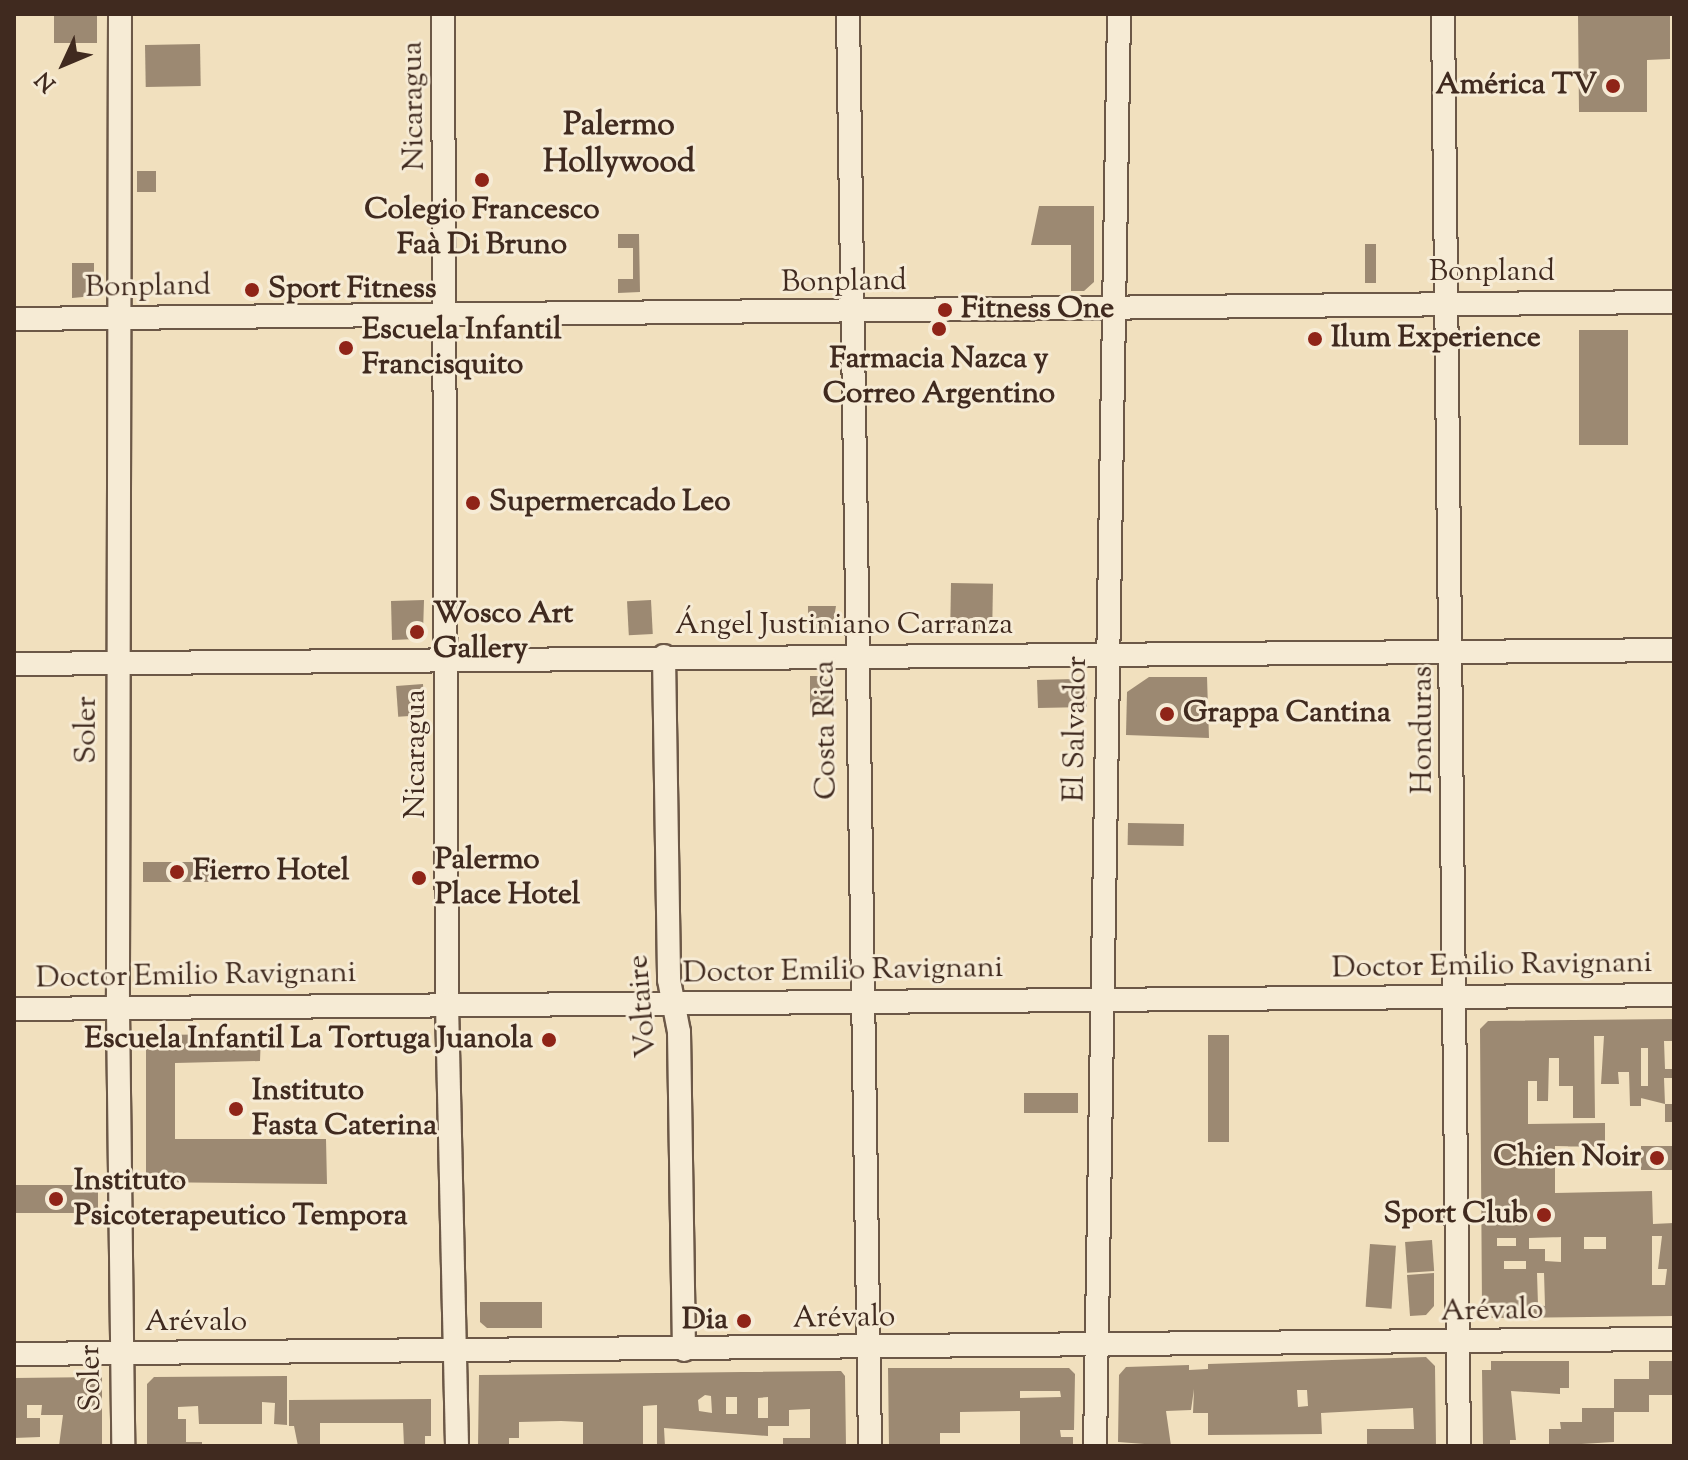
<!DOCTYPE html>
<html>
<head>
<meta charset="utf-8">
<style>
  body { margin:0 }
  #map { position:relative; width:1688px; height:1460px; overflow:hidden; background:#f1e0be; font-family:"Sorts Mill Goudy",serif }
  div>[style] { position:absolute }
  .building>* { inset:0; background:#9c8972; transform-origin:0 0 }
  .roads { filter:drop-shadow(2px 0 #6c5847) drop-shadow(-2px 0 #6c5847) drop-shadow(0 2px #6c5847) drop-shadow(0 -2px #6c5847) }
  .minor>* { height:22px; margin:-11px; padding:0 11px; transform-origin:11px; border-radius:11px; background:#f6ebd5 }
  .dots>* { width:22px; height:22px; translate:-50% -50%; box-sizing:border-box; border:4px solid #f6ebd5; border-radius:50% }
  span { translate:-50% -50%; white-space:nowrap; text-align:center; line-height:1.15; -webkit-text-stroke:6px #f6ebd5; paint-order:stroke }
  .poi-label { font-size:30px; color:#402a1f; font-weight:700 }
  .right { translate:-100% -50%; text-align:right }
  .left { translate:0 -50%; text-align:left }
  .street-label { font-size:30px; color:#402a1f }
  .neighbourhood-label { font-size:32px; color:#402a1f; font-weight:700 }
  .frame { position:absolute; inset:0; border:16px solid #402a1f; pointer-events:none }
  .north { position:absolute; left:24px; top:24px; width:80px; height:80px; -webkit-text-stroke:6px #f6ebd5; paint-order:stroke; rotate:226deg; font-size:22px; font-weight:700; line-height:32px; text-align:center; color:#402a1f }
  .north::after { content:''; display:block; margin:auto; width:28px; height:36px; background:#402a1f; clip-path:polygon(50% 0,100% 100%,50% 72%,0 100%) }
</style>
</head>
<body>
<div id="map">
  <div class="building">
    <div style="left:54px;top:14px;width:43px;height:29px"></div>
    <div style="clip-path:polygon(1578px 14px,1670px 14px,1670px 59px,1647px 60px,1647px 112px,1579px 112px)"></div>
    <div style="left:200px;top:44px;width:42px;height:55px;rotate:89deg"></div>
    <div style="left:137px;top:171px;width:19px;height:21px"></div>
    <div style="clip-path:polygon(1039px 206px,1094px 206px,1094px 282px,1084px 291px,1071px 291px,1071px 245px,1031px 245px)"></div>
    <div style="clip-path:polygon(618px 234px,639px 234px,640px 292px,618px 293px,618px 279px,633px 279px,633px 248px,618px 248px)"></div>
    <div style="left:1365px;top:244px;width:11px;height:39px"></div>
    <div style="clip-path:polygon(72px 263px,94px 263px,94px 286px,83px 297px,72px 298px)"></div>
    <div style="left:1579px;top:330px;width:49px;height:115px"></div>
    <div style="left:951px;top:583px;width:42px;height:50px;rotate:1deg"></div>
    <div style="clip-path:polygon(424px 600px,423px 633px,416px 639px,392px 640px,391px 601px)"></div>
    <div style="left:651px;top:600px;width:34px;height:24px;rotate:87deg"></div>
    <div style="clip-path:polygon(808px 606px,836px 606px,832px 630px,808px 633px)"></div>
    <div style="clip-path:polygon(810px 676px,822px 676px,834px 686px,834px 709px,810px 708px)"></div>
    <div style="clip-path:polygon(1149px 677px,1207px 677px,1209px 738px,1126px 735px,1127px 692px)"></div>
    <div style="clip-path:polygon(1073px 679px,1086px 692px,1087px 707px,1038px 708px,1037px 680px)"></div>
    <div style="left:423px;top:684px;width:31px;height:27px;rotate:86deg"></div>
    <div style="left:1128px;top:823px;width:56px;height:22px;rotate:1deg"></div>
    <div style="left:143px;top:862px;width:67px;height:20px"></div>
    <div style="clip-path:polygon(evenodd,1674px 1019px,1674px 1041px,1664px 1041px,1665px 1069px,1674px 1069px,1674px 1078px,1664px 1078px,1665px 1104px,1641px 1098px,1641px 1106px,1630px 1106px,1629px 1072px,1618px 1072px,1619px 1084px,1601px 1084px,1604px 1036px,1594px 1036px,1595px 1118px,1573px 1118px,1573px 1086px,1559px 1086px,1559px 1058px,1549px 1058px,1548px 1101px,1537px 1101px,1537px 1081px,1528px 1081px,1528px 1124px,1605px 1123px,1605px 1147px,1555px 1146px,1555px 1193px,1652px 1191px,1653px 1224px,1674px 1223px,1674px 1316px,1492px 1318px,1482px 1308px,1480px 1029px,1488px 1021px,1674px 1019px,1641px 1048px,1648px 1048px,1648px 1086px,1641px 1086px,1641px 1048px,1674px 1019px,1652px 1236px,1662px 1236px,1658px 1269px,1667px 1269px,1665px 1285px,1652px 1285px,1652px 1236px,1674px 1019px,1561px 1237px,1561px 1262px,1545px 1261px,1545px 1249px,1529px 1249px,1529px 1238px,1561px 1237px,1674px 1019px,1584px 1237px,1606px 1237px,1606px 1249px,1584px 1249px,1584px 1237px,1674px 1019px,1497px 1238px,1516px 1238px,1516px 1246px,1497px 1246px,1497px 1238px,1674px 1019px,1504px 1261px,1526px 1261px,1526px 1269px,1504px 1269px,1504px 1261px,1674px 1019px,1537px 1273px,1544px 1273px,1545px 1306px,1538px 1305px,1537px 1273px)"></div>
    <div style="clip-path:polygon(261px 1034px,260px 1061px,175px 1063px,175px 1139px,326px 1139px,327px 1184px,146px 1182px,146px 1035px)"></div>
    <div style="left:1208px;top:1035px;width:21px;height:107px"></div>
    <div style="left:1078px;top:1093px;width:20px;height:54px;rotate:90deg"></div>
    <div style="left:1665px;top:1104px;width:9px;height:18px"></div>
    <div style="left:1674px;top:1146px;width:24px;height:33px;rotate:90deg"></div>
    <div style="left:14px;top:1185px;width:84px;height:28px"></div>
    <div style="left:1432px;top:1240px;width:31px;height:27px;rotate:86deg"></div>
    <div style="left:1370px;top:1244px;width:26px;height:63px;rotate:4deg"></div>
    <div style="clip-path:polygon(1434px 1273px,1434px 1306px,1426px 1315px,1410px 1316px,1407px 1275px)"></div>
    <div style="clip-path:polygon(480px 1302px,542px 1302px,542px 1328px,487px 1328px,480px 1322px)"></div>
    <div style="clip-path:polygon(evenodd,1426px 1357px,1435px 1366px,1436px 1446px,1367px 1446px,1367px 1429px,1414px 1429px,1413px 1408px,1321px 1413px,1322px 1434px,1208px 1435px,1208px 1413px,1193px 1413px,1194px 1389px,1191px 1410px,1166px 1411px,1171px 1446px,1118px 1442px,1119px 1375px,1126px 1367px,1189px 1365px,1189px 1370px,1208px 1369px,1208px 1364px,1426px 1357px,1297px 1390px,1307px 1390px,1308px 1406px,1298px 1407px,1297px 1390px)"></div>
    <div style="clip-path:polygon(1491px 1361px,1569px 1361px,1569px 1388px,1560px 1388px,1560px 1394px,1511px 1391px,1516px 1440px,1510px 1440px,1510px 1446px,1483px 1446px,1482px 1370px,1491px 1370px)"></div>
    <div style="clip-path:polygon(1649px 1361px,1674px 1361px,1674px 1395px,1649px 1395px,1649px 1412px,1614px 1412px,1614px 1442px,1549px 1446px,1549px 1429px,1561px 1429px,1560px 1422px,1582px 1422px,1582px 1408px,1614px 1408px,1614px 1379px,1649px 1379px)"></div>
    <div style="clip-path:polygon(evenodd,888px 1368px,1069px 1368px,1075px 1374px,1074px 1430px,1060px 1430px,1061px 1437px,1073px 1437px,1073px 1446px,1020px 1446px,1020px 1411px,960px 1412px,960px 1433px,940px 1433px,940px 1446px,889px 1446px,888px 1368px,1020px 1391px,1060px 1391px,1061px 1397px,1020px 1398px,1020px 1391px)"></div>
    <div style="clip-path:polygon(evenodd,841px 1371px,845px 1376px,846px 1446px,783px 1446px,783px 1438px,810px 1438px,810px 1409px,789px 1410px,789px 1426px,768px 1426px,768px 1436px,664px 1428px,665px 1446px,657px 1446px,657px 1405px,643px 1406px,643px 1446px,583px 1446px,583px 1422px,561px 1421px,519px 1422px,519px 1438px,509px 1438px,509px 1446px,478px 1446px,479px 1375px,841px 1371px,705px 1395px,711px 1396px,712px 1413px,699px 1411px,698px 1400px,705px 1395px,841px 1371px,726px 1397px,737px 1397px,737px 1414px,726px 1414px,726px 1397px,841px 1371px,768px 1397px,768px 1418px,758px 1418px,758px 1398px,768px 1397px)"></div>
    <div style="clip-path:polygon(287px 1376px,287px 1425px,274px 1424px,275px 1403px,262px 1402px,262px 1424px,199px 1424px,198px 1406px,178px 1407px,178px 1419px,186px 1419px,186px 1442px,202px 1442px,202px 1446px,147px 1446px,147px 1384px,154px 1377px)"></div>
    <div style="clip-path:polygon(102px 1377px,102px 1446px,59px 1446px,63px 1415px,41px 1415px,42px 1405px,27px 1405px,27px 1418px,40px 1418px,40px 1437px,14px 1438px,14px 1378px)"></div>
    <div style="clip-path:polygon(431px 1399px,431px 1436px,425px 1436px,425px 1446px,404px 1446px,403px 1423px,320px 1423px,320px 1446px,298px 1446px,294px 1426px,289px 1426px,289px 1400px)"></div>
  </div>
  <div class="roads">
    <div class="minor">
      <div style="left:120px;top:14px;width:996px;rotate:90.12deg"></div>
      <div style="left:118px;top:1010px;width:436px;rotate:89.3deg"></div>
      <div style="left:443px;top:14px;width:990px;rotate:89.77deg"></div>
      <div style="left:447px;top:1004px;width:442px;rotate:88.7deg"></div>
      <div style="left:848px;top:14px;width:1432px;rotate:89.12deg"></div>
      <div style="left:1443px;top:14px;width:1432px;rotate:89.36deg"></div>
      <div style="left:14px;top:319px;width:1660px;rotate:-0.59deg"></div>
      <div style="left:664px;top:656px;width:324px;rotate:89.1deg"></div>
      <div style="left:669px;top:980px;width:53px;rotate:79.1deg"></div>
      <div style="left:679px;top:1032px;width:318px;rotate:89.1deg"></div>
      <div style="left:14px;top:664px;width:1660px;rotate:-0.48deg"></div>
      <div style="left:14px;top:1009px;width:1660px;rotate:-0.48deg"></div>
      <div style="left:14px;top:1354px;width:1660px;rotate:-0.52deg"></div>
      <div style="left:1095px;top:1446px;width:1432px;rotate:-89.04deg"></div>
    </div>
  </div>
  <div class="dots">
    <div style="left:1613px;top:86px;background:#8f2418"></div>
    <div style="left:482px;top:180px;background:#8f2418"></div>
    <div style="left:252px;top:290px;background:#8f2418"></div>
    <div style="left:945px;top:310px;background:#8f2418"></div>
    <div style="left:939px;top:329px;background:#8f2418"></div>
    <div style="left:1315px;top:339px;background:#8f2418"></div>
    <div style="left:346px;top:348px;background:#8f2418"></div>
    <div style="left:473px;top:503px;background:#8f2418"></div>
    <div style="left:417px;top:632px;background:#8f2418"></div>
    <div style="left:1167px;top:714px;background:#8f2418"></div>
    <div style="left:177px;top:872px;background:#8f2418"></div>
    <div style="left:419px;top:878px;background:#8f2418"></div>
    <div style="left:549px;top:1040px;background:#8f2418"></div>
    <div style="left:236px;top:1109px;background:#8f2418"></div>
    <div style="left:1657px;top:1158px;background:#8f2418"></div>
    <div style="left:56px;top:1199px;background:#8f2418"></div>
    <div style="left:1544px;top:1215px;background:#8f2418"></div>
    <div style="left:744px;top:1321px;background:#8f2418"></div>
  </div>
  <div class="poi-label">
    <span class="right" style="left:1597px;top:86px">América TV</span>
    <span style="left:482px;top:228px">Colegio Francesco<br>Faà Di Bruno</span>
    <span class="left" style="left:268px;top:290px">Sport Fitness</span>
    <span class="left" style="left:961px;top:310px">Fitness One</span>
    <span class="left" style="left:362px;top:348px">Escuela Infantil<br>Francisquito</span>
    <span class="left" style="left:1331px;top:339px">Ilum Experience</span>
    <span style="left:939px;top:377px">Farmacia Nazca y<br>Correo Argentino</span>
    <span class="left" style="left:489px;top:503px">Supermercado Leo</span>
    <span class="left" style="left:433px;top:632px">Wosco Art<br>Gallery</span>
    <span class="left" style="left:1183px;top:714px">Grappa Cantina</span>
    <span class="left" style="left:435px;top:878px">Palermo<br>Place Hotel</span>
    <span class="left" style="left:193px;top:872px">Fierro Hotel</span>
    <span class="right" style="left:533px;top:1040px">Escuela Infantil La Tortuga Juanola</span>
    <span class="left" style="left:252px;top:1109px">Instituto<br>Fasta Caterina</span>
    <span class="right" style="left:1641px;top:1158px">Chien Noir</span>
    <span class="left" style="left:74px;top:1199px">Instituto<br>Psicoterapeutico Tempora</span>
    <span class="right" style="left:1528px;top:1215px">Sport Club</span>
    <span class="right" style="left:728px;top:1321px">Dia</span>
  </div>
  <div class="street-label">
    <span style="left:415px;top:106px;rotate:-91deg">Nicaragua</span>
    <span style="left:1492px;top:273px">Bonpland</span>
    <span style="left:844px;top:283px;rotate:-1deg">Bonpland</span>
    <span style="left:148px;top:288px;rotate:-1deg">Bonpland</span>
    <span style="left:844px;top:626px">Ángel Justiniano Carranza</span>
    <span style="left:1077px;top:729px;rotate:-89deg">El Salvador</span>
    <span style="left:88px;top:730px;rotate:-90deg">Soler</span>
    <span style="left:827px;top:730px;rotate:-91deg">Costa Rica</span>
    <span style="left:1424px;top:730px;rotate:-90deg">Honduras</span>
    <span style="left:417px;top:754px;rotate:-90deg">Nicaragua</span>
    <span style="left:1492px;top:967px;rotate:-1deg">Doctor Emilio Ravignani</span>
    <span style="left:843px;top:972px;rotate:-1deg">Doctor Emilio Ravignani</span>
    <span style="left:196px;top:977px;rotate:-1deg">Doctor Emilio Ravignani</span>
    <span style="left:644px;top:1006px;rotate:-95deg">Voltaire</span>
    <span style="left:1492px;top:1312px;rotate:-1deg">Arévalo</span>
    <span style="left:844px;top:1319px;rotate:-1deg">Arévalo</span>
    <span style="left:196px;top:1323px">Arévalo</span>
    <span style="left:92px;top:1378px;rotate:-91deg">Soler</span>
  </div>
  <div class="neighbourhood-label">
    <span style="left:619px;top:145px">Palermo<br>Hollywood</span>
  </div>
  <div class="frame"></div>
  <div class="north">N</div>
</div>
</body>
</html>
